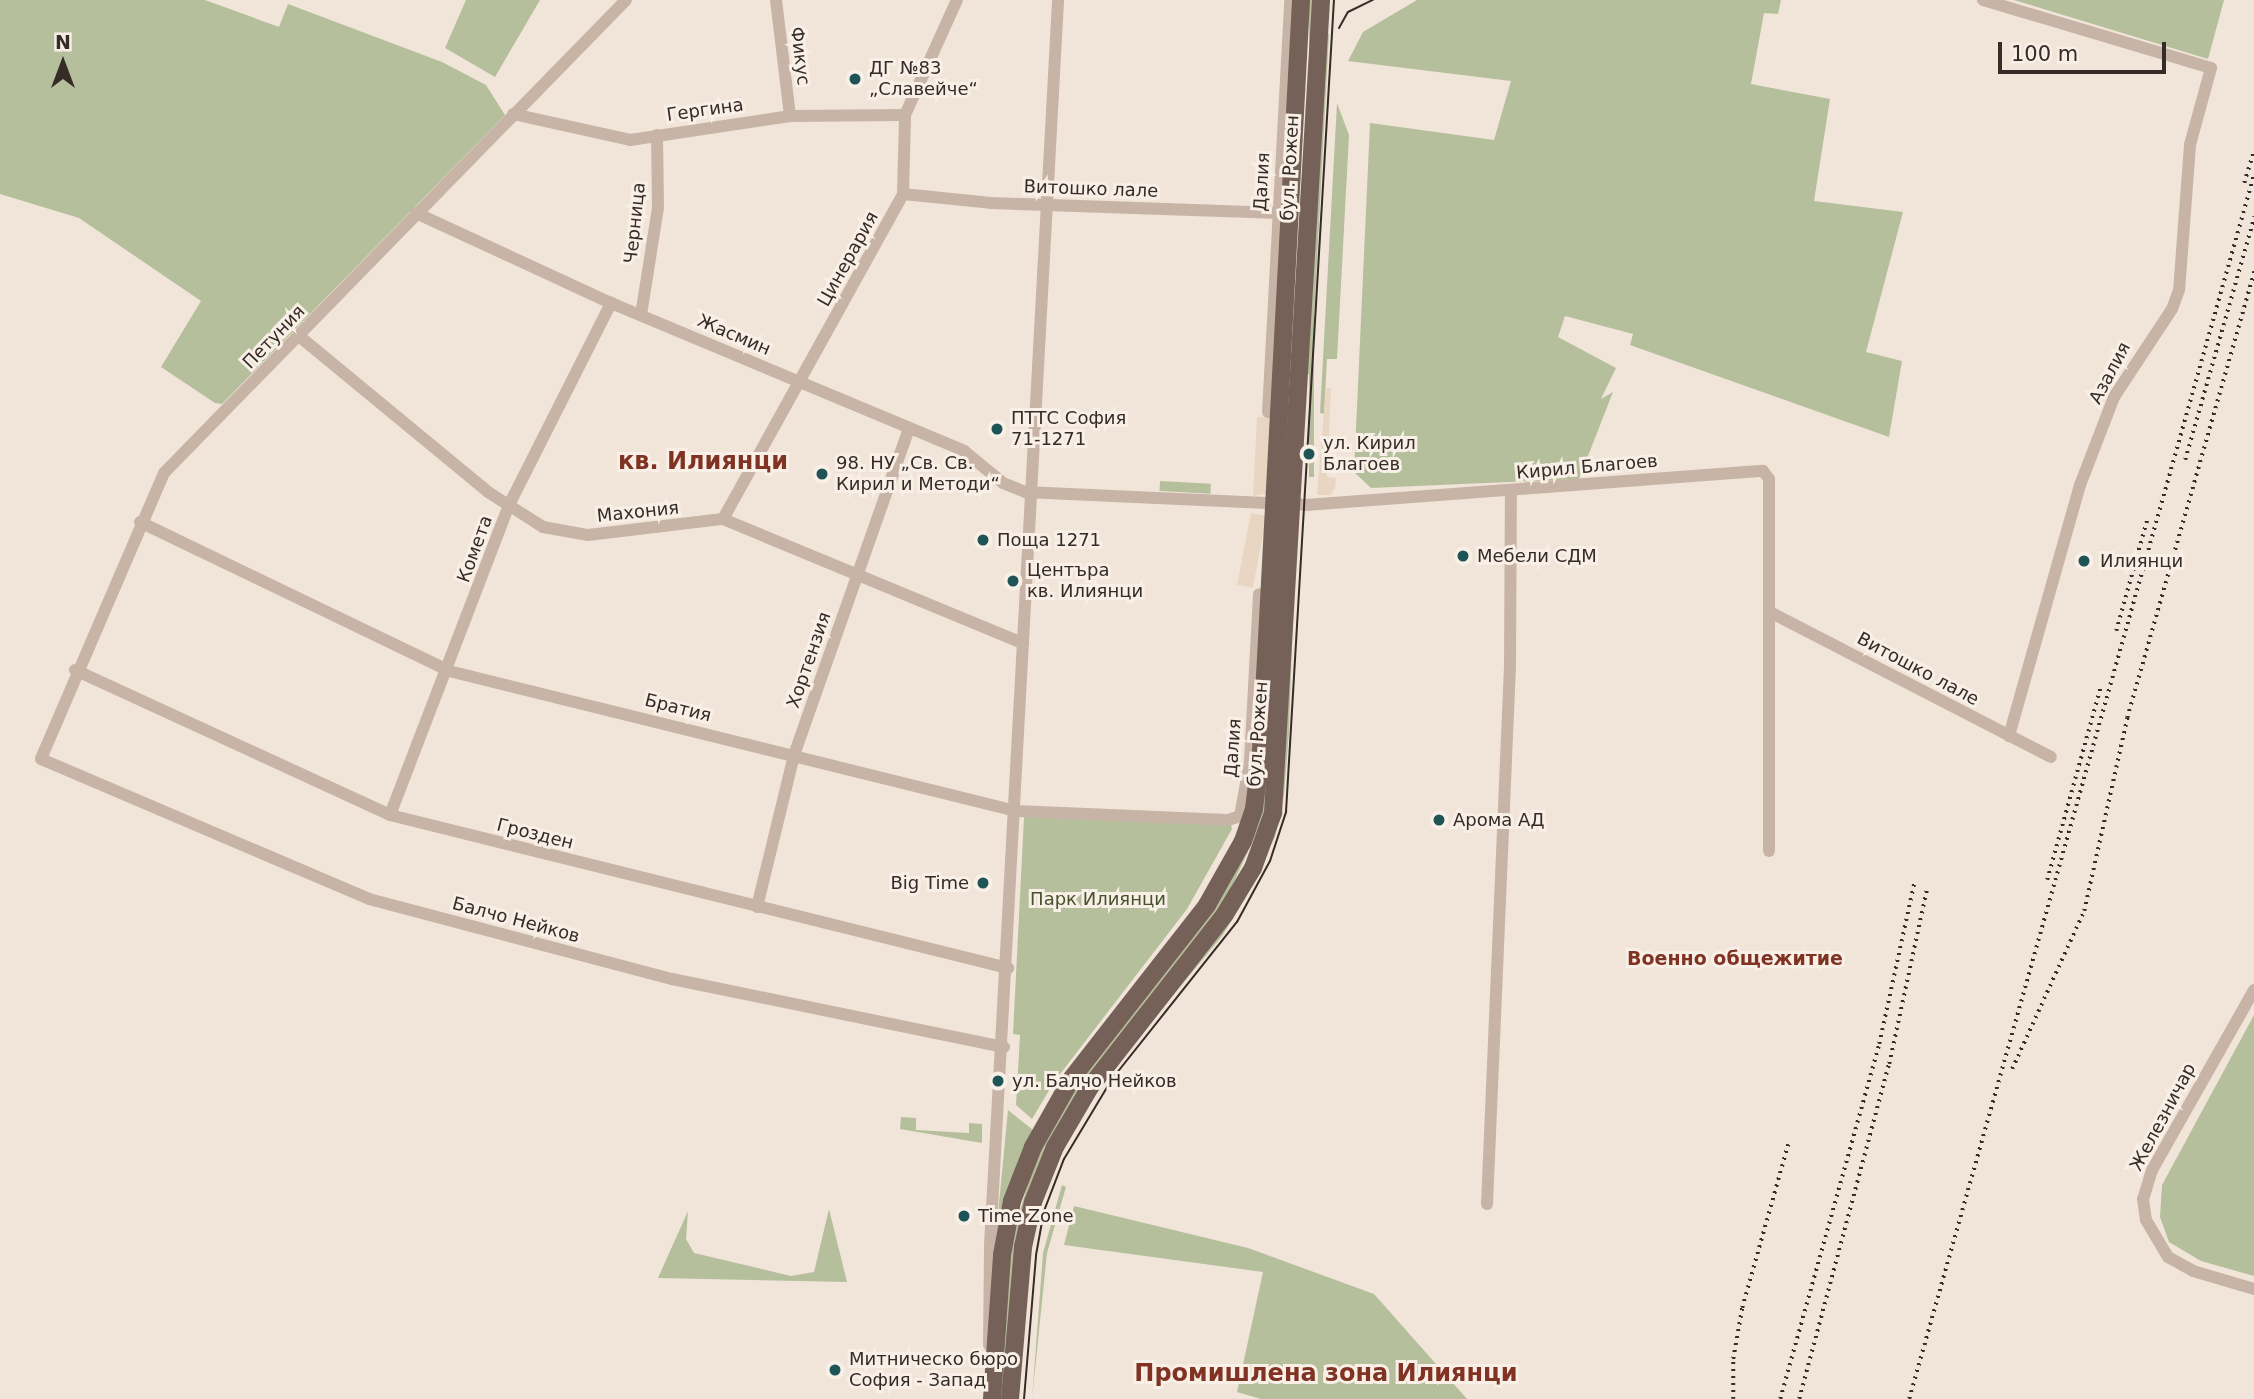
<!DOCTYPE html>
<html>
<head>
<meta charset="utf-8">
<style>
  body { margin:0 }
  #map { position:relative; width:2254px; height:1399px; overflow:hidden; background:#f1e5da; font-family:"DejaVu Sans",sans-serif }
  div>[style] { position:absolute }
  .green>* { inset:0; background:#b5bf9b; transform-origin:0 0 }
  .plaza>* { inset:0; background:#e8d5c2; transform-origin:0 0 }
  .street>* { height:12px; margin:-6px; padding:0 6px; transform-origin:6px; border-radius:6px; background:#c8b4a7 }
  .primary>* { height:18px; margin:-9px; padding:0 9px; transform-origin:9px; border-radius:9px; background:#766159 }
  .tram>* { height:2px; margin:-1px; padding:0 1px; transform-origin:1px; border-radius:1px; background:#352b27 }
  .rail>* { height:3.5px; margin-top:-1.75px; transform-origin:0; background:repeating-linear-gradient(90deg,#352b27 0 2px,transparent 0 7px) }
  .dots>* { width:19px; height:19px; translate:-50% -50%; box-sizing:border-box; border:4px solid #f8efe6; border-radius:50% }
  span { translate:-50% -50%; white-space:nowrap; text-align:center; line-height:1.15; -webkit-text-stroke:6px #f8efe6; paint-order:stroke }
  .street-label { font-size:18px; color:#352b27 }
  .poi-label { font-size:18px; color:#352b27 }
  .left { translate:0 -50%; text-align:left }
  .right { translate:-100% -50%; text-align:right }
  .park-label { font-size:18px; color:#46522c }
  .neighbourhood-label { font-size:19px; color:#813323; font-weight:700 }
  .district-label { font-size:24px; color:#813323; font-weight:700 }
  .north { position:absolute; left:28px; top:28px; width:70px; height:70px; -webkit-text-stroke:5px #f8efe6; paint-order:stroke; rotate:0deg; font-size:19px; font-weight:700; line-height:28px; text-align:center; color:#352b27 }
  .north::after { content:''; display:block; margin:auto; width:24px; height:32px; background:#352b27; clip-path:polygon(50% 0,100% 100%,50% 72%,0 100%) }
  .scale { position:absolute; left:1998px; top:42px; width:168px; height:32px; box-sizing:border-box; border:4px solid #352b27; border-top:0; padding-left:9px; font-size:21px; line-height:24px; white-space:nowrap; color:#352b27; -webkit-text-stroke:5px #f8efe6; paint-order:stroke }
</style>
</head>
<body>
<div id="map">
  <div class="green">
    <div style="clip-path:polygon(0 0,205px 0,279px 27px,288px 4px,442px 62px,486px 85px,505px 115px,222px 404px,215px 403px,161px 367px,201px 301px,79px 218px,0 194px)"></div>
    <div style="clip-path:polygon(466px 0,540px 0,495px 77px,445px 48px)"></div>
    <div style="left:1309px;top:0;width:5px;height:477px"></div>
    <div style="clip-path:polygon(1417px 0,1781px 0,1778px 14px,1764px 13px,1751px 84px,1830px 99px,1814px 201px,1903px 212px,1866px 352px,1902px 361px,1889px 437px,1630px 345px,1633px 334px,1565px 316px,1558px 337px,1616px 368px,1601px 399px,1613px 392px,1579px 479px,1371px 488px,1354px 472px,1370px 123px,1494px 140px,1511px 81px,1348px 61px,1363px 32px)"></div>
    <div style="clip-path:polygon(2014px 0,2224px 0,2208px 59px)"></div>
    <div style="clip-path:polygon(1325px 31px,1329px 34px,1311px 374px,1306px 374px)"></div>
    <div style="clip-path:polygon(1337px 103px,1349px 135px,1337px 359px,1327px 359px,1324px 414px,1320px 413px)"></div>
    <div style="left:1160px;top:481px;width:51px;height:10px;rotate:3deg"></div>
    <div style="clip-path:polygon(1296px 531px,1289px 732px,1284px 795px,1275px 837px,1246px 897px,1222px 936px,1110px 1072px,1068px 1137px,1043px 1195px,1031px 1250px,1015px 1399px,1029px 1240px,1049px 1172px,1066px 1135px,1108px 1071px,1219px 934px,1272px 836px,1282px 796px)"></div>
    <div style="clip-path:polygon(1269px 737px,1265px 815px,1225px 901px,1039px 1169px,1005px 1399px,998px 1399px,1012px 1237px,1033px 1167px,1069px 1096px,1260px 815px)"></div>
    <div style="clip-path:polygon(1024px 817px,1231px 825px,1232px 829px,1187px 909px,1054px 1082px,1032px 1119px,1016px 1105px,1020px 1035px,1013px 1034px)"></div>
    <div style="clip-path:polygon(2254px 1015px,2254px 1276px,2201px 1261px,2169px 1242px,2160px 1217px,2162px 1185px)"></div>
    <div style="clip-path:polygon(1008px 1110px,1033px 1130px,995px 1245px)"></div>
    <div style="clip-path:polygon(901px 1117px,916px 1118px,916px 1130px,969px 1133px,969px 1123px,982px 1124px,982px 1143px,900px 1129px)"></div>
    <div style="clip-path:polygon(1062px 1185px,1066px 1187px,1047px 1253px,1032px 1399px,1043px 1253px)"></div>
    <div style="clip-path:polygon(1074px 1206px,1248px 1248px,1374px 1294px,1467px 1399px,1261px 1399px,1237px 1392px,1263px 1272px,1064px 1245px)"></div>
    <div style="clip-path:polygon(829px 1209px,847px 1282px,658px 1278px,688px 1211px,686px 1239px,694px 1253px,791px 1276px,814px 1272px)"></div>
  </div>
  <div class="plaza">
    <div style="clip-path:polygon(1326px 388px,1331px 388px,1327px 477px,1336px 478px,1335px 488px,1330px 495px,1317px 495px)"></div>
    <div style="clip-path:polygon(1257px 417px,1275px 418px,1268px 493px,1253px 496px)"></div>
    <div style="left:1251px;top:513px;width:16px;height:73px;rotate:11deg"></div>
  </div>
  <div class="street">
    <div style="left:626px;top:0;width:661px;rotate:134.33deg"></div>
    <div style="left:164px;top:473px;width:311px;rotate:113.3deg"></div>
    <div style="left:41px;top:759px;width:357px;rotate:23.1deg"></div>
    <div style="left:369px;top:899px;width:313px;rotate:14.8deg"></div>
    <div style="left:672px;top:979px;width:339px;rotate:11.6deg"></div>
    <div style="left:776px;top:0;width:117px;rotate:83.1deg"></div>
    <div style="left:1983px;top:0;width:238px;rotate:16.6deg"></div>
    <div style="left:2211px;top:68px;width:80px;rotate:105.3deg"></div>
    <div style="left:2190px;top:145px;width:145px;rotate:94.3deg"></div>
    <div style="left:2179px;top:290px;width:20px;rotate:110deg"></div>
    <div style="left:2172px;top:309px;width:105px;rotate:123.4deg"></div>
    <div style="left:2114px;top:397px;width:94px;rotate:111.1deg"></div>
    <div style="left:2080px;top:485px;width:261px;rotate:105.8deg"></div>
    <div style="left:513px;top:114px;width:120px;rotate:12.5deg"></div>
    <div style="left:630px;top:140px;width:162px;rotate:-8.5deg"></div>
    <div style="left:790px;top:116px;width:115px;rotate:-0.5deg"></div>
    <div style="left:903px;top:194px;width:88px;rotate:5.8deg"></div>
    <div style="left:991px;top:203px;width:287px;rotate:2deg"></div>
    <div style="left:416px;top:213px;width:215px;rotate:24.8deg"></div>
    <div style="left:611px;top:303px;width:383px;rotate:22.7deg"></div>
    <div style="left:964px;top:451px;width:50px;rotate:39.4deg"></div>
    <div style="left:1003px;top:483px;width:24px;rotate:22deg"></div>
    <div style="left:1025px;top:492px;width:281px;rotate:2.6deg"></div>
    <div style="left:1306px;top:505px;width:458px;rotate:-4.3deg"></div>
    <div style="left:1763px;top:471px;width:10px;rotate:53deg"></div>
    <div style="left:1769px;top:479px;width:372px;rotate:90deg"></div>
    <div style="left:641px;top:315px;width:108px;rotate:-81deg"></div>
    <div style="left:658px;top:208px;width:73px;rotate:-90.8deg"></div>
    <div style="left:299px;top:336px;width:245px;rotate:39.5deg"></div>
    <div style="left:488px;top:492px;width:65px;rotate:32.5deg"></div>
    <div style="left:543px;top:527px;width:46px;rotate:10.1deg"></div>
    <div style="left:588px;top:535px;width:136px;rotate:-6.8deg"></div>
    <div style="left:723px;top:519px;width:325px;rotate:22.5deg"></div>
    <div style="left:1268px;top:412px;width:413px;rotate:-86.9deg"></div>
    <div style="left:723px;top:519px;width:372px;rotate:-61deg"></div>
    <div style="left:903px;top:194px;width:79px;rotate:-88.5deg"></div>
    <div style="left:905px;top:115px;width:126px;rotate:-65.7deg"></div>
    <div style="left:140px;top:522px;width:343px;rotate:25.7deg"></div>
    <div style="left:449px;top:671px;width:584px;rotate:13.87deg"></div>
    <div style="left:1016px;top:811px;width:212px;rotate:2.4deg"></div>
    <div style="left:1228px;top:820px;width:13px;rotate:-18deg"></div>
    <div style="left:1240px;top:816px;width:56px;rotate:-79.7deg"></div>
    <div style="left:1250px;top:761px;width:167px;rotate:-86.9deg"></div>
    <div style="left:1770px;top:612px;width:316px;rotate:27.3deg"></div>
    <div style="left:75px;top:670px;width:347px;rotate:24.7deg"></div>
    <div style="left:390px;top:815px;width:637px;rotate:13.91deg"></div>
    <div style="left:390px;top:815px;width:330px;rotate:-69deg"></div>
    <div style="left:508px;top:507px;width:229px;rotate:-63.2deg"></div>
    <div style="left:757px;top:907px;width:156px;rotate:-76.3deg"></div>
    <div style="left:794px;top:755px;width:346px;rotate:-70.6deg"></div>
    <div style="left:2254px;top:990px;width:207px;rotate:119.5deg"></div>
    <div style="left:2152px;top:1170px;width:30px;rotate:107deg"></div>
    <div style="left:2143px;top:1199px;width:21px;rotate:82deg"></div>
    <div style="left:2146px;top:1220px;width:43px;rotate:59.3deg"></div>
    <div style="left:2168px;top:1257px;width:29px;rotate:29deg"></div>
    <div style="left:2193px;top:1271px;width:64px;rotate:16.4deg"></div>
    <div style="left:1487px;top:1204px;width:537px;rotate:-87.55deg"></div>
    <div style="left:1510px;top:667px;width:176px;rotate:-89.7deg"></div>
    <div style="left:989px;top:1345px;width:100px;rotate:-89.4deg"></div>
    <div style="left:990px;top:1245px;width:1247px;rotate:-86.87deg"></div>
  </div>
  <div class="primary">
    <div style="left:992px;top:1399px;width:144px;rotate:-86deg"></div>
    <div style="left:1002px;top:1255px;width:55px;rotate:-79.5deg"></div>
    <div style="left:1012px;top:1201px;width:58px;rotate:-68.7deg"></div>
    <div style="left:1033px;top:1147px;width:79px;rotate:-60.5deg"></div>
    <div style="left:1072px;top:1078px;width:219px;rotate:-52deg"></div>
    <div style="left:1207px;top:905px;width:73px;rotate:-60.6deg"></div>
    <div style="left:1243px;top:841px;width:34px;rotate:-71deg"></div>
    <div style="left:1254px;top:809px;width:58px;rotate:-83.1deg"></div>
    <div style="left:1261px;top:751px;width:752px;rotate:-86.95deg"></div>
    <div style="left:1010px;top:1399px;width:153px;rotate:-85.1deg"></div>
    <div style="left:1023px;top:1247px;width:46px;rotate:-77.5deg"></div>
    <div style="left:1033px;top:1202px;width:59px;rotate:-68.2deg"></div>
    <div style="left:1055px;top:1147px;width:69px;rotate:-59.7deg"></div>
    <div style="left:1090px;top:1087px;width:219px;rotate:-52deg"></div>
    <div style="left:1225px;top:914px;width:54px;rotate:-58.7deg"></div>
    <div style="left:1253px;top:868px;width:59px;rotate:-70deg"></div>
    <div style="left:1273px;top:813px;width:814px;rotate:-86.62deg"></div>
  </div>
  <div class="tram">
    <div style="left:1339px;top:28px;width:18px;rotate:-61deg"></div>
    <div style="left:1348px;top:12px;width:28px;rotate:-26deg"></div>
    <div style="left:1024px;top:1399px;width:144px;rotate:-85.2deg"></div>
    <div style="left:1036px;top:1255px;width:45px;rotate:-79.7deg"></div>
    <div style="left:1044px;top:1211px;width:56px;rotate:-69deg"></div>
    <div style="left:1064px;top:1159px;width:93px;rotate:-59deg"></div>
    <div style="left:1112px;top:1079px;width:201px;rotate:-51.5deg"></div>
    <div style="left:1237px;top:922px;width:69px;rotate:-61.6deg"></div>
    <div style="left:1270px;top:861px;width:52px;rotate:-71.9deg"></div>
    <div style="left:1286px;top:812px;width:813px;rotate:-86.62deg"></div>
  </div>
  <div class="rail">
    <div style="left:2244px;top:183px;width:34px;rotate:-73deg"></div>
    <div style="left:2185px;top:460px;width:253px;rotate:-74.1deg"></div>
    <div style="left:2116px;top:631px;width:115px;rotate:-74.4deg"></div>
    <div style="left:2047px;top:880px;width:202px;rotate:-74.5deg"></div>
    <div style="left:2012px;top:1069px;width:174px;rotate:-65.5deg"></div>
    <div style="left:2084px;top:911px;width:198px;rotate:-77.4deg"></div>
    <div style="left:2127px;top:718px;width:465px;rotate:-74.1deg"></div>
    <div style="left:1733px;top:1399px;width:40px;rotate:-90deg"></div>
    <div style="left:1733px;top:1359px;width:52px;rotate:-80deg"></div>
    <div style="left:1742px;top:1308px;width:170px;rotate:-74.3deg"></div>
    <div style="left:1780px;top:1399px;width:369px;rotate:-74.4deg"></div>
    <div style="left:1879px;top:1044px;width:164px;rotate:-77.7deg"></div>
    <div style="left:1799px;top:1399px;width:347px;rotate:-75deg"></div>
    <div style="left:1889px;top:1064px;width:180px;rotate:-77.8deg"></div>
    <div style="left:1909px;top:1399px;width:1273px;rotate:-74.27deg"></div>
  </div>
  <div class="dots">
    <div style="left:855px;top:79px;background:#1e5455"></div>
    <div style="left:997px;top:429px;background:#1e5455"></div>
    <div style="left:1309px;top:454px;background:#1e5455"></div>
    <div style="left:822px;top:474px;background:#1e5455"></div>
    <div style="left:983px;top:540px;background:#1e5455"></div>
    <div style="left:1463px;top:556px;background:#1e5455"></div>
    <div style="left:2084px;top:561px;background:#1e5455"></div>
    <div style="left:1013px;top:581px;background:#1e5455"></div>
    <div style="left:1439px;top:820px;background:#1e5455"></div>
    <div style="left:983px;top:883px;background:#1e5455"></div>
    <div style="left:998px;top:1081px;background:#1e5455"></div>
    <div style="left:964px;top:1216px;background:#1e5455"></div>
    <div style="left:835px;top:1370px;background:#1e5455"></div>
  </div>
  <div class="street-label">
    <span style="left:800px;top:56px;rotate:83deg">Фикус</span>
    <span style="left:705px;top:110px;rotate:-8deg">Гергина</span>
    <span style="left:1290px;top:168px;rotate:-87deg">бул. Рожен</span>
    <span style="left:1262px;top:182px;rotate:-87deg">Далия</span>
    <span style="left:1091px;top:189px;rotate:2deg">Витошко лале</span>
    <span style="left:635px;top:223px;rotate:-84deg">Черница</span>
    <span style="left:848px;top:259px;rotate:-61deg">Цинерария</span>
    <span style="left:734px;top:335px;rotate:23deg">Жасмин</span>
    <span style="left:274px;top:337px;rotate:-46deg">Петуния</span>
    <span style="left:2110px;top:373px;rotate:-62deg">Азалия</span>
    <span style="left:1587px;top:467px;rotate:-5deg">Кирил Благоев</span>
    <span style="left:638px;top:512px;rotate:-6deg">Махония</span>
    <span style="left:475px;top:549px;rotate:-70deg">Комета</span>
    <span style="left:809px;top:660px;rotate:-71deg">Хортензия</span>
    <span style="left:1918px;top:669px;rotate:28deg">Витошко лале</span>
    <span style="left:678px;top:708px;rotate:14deg">Братия</span>
    <span style="left:1258px;top:734px;rotate:-86deg">бул. Рожен</span>
    <span style="left:1233px;top:748px;rotate:-86deg">Далия</span>
    <span style="left:535px;top:834px;rotate:14deg">Грозден</span>
    <span style="left:516px;top:920px;rotate:15deg">Балчо Нейков</span>
    <span style="left:2163px;top:1117px;rotate:-62deg">Железничар</span>
  </div>
  <div class="poi-label">
    <span class="left" style="left:869px;top:79px">ДГ №83<br>„Славейче“</span>
    <span class="left" style="left:1011px;top:429px">ПТТС София<br>71-1271</span>
    <span class="left" style="left:1323px;top:454px">ул. Кирил<br>Благоев</span>
    <span class="left" style="left:836px;top:474px">98. НУ „Св. Св.<br>Кирил и Методи“</span>
    <span class="left" style="left:997px;top:540px">Поща 1271</span>
    <span class="left" style="left:1477px;top:556px">Мебели СДМ</span>
    <span class="left" style="left:2100px;top:561px">Илиянци</span>
    <span class="left" style="left:1027px;top:581px">Центъра<br>кв. Илиянци</span>
    <span class="left" style="left:1453px;top:820px">Арома АД</span>
    <span class="right" style="left:969px;top:883px">Big Time</span>
    <span class="left" style="left:1012px;top:1081px">ул. Балчо Нейков</span>
    <span class="left" style="left:978px;top:1216px">Time Zone</span>
    <span class="left" style="left:849px;top:1370px">Митническо бюро<br>София - Запад</span>
  </div>
  <div class="park-label">
    <span style="left:1098px;top:899px">Парк Илиянци</span>
  </div>
  <div class="neighbourhood-label">
    <span style="left:1735px;top:959px">Военно общежитие</span>
  </div>
  <div class="district-label">
    <span style="left:703px;top:462px">кв. Илиянци</span>
    <span style="left:1326px;top:1374px">Промишлена зона Илиянци</span>
  </div>
  <div class="north">N</div>
  <div class="scale">100 m</div>
</div>
</body>
</html>
